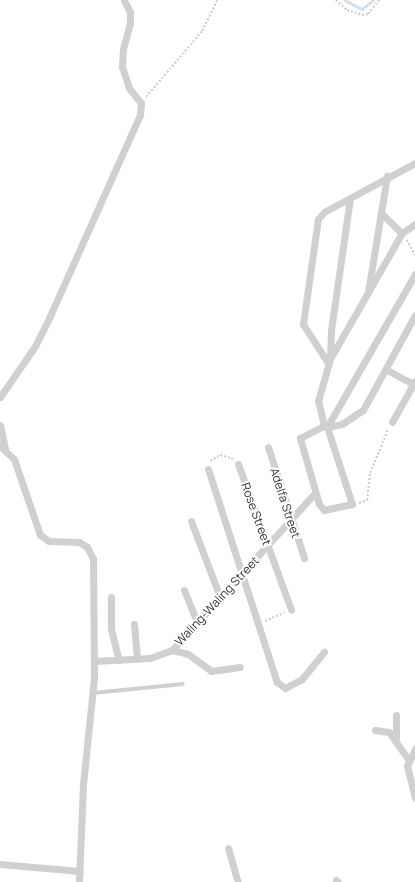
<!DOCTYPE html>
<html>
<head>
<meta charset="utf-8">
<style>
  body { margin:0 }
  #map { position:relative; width:415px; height:882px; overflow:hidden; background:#fff; font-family:Manrope,sans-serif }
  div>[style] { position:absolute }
  .stream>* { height:2.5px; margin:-1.25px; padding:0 1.25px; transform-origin:1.25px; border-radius:1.25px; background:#cfe2ee }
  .path>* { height:1.5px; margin-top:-0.75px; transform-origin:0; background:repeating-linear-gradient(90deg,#cdcdcd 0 2px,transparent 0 4px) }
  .service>* { height:3.5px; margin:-1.75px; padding:0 1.75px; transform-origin:1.75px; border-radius:1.75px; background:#d0d0d0 }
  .minor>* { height:7px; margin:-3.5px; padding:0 3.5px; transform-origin:3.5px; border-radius:3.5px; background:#d0d0d0 }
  span { translate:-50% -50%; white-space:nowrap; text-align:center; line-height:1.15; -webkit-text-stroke:4px #fff; paint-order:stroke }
  .street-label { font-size:12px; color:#333 }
</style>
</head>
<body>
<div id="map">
  <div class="stream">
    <div style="left:345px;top:0;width:19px;rotate:28deg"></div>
    <div style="left:362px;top:9px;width:14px;rotate:-39deg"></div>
  </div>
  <div class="path">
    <div style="left:336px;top:0;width:15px;rotate:42deg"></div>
    <div style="left:347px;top:10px;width:16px;rotate:18deg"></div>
    <div style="left:362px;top:15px;width:6px;rotate:-9deg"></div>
    <div style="left:368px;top:14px;width:18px;rotate:-52deg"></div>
    <div style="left:146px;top:97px;width:87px;rotate:-49.7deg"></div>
    <div style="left:202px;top:31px;width:34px;rotate:-64deg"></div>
    <div style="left:407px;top:240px;width:17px;rotate:62deg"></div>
    <div style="left:210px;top:461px;width:12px;rotate:-31deg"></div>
    <div style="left:220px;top:455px;width:15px;rotate:16deg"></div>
    <div style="left:359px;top:503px;width:9px;rotate:-21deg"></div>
    <div style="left:367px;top:500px;width:27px;rotate:-84deg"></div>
    <div style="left:370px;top:473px;width:48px;rotate:-67.8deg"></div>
    <div style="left:265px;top:621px;width:21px;rotate:-23deg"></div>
  </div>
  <div class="service">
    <div style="left:93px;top:693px;width:90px;rotate:-5.7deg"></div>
  </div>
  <div class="minor">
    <div style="left:381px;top:213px;width:29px;rotate:44deg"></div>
    <div style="left:415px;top:274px;width:177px;rotate:119.9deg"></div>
    <div style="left:327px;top:427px;width:81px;rotate:72deg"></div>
    <div style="left:352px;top:504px;width:29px;rotate:168deg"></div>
    <div style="left:324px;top:510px;width:8px;rotate:-130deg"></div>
    <div style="left:319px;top:504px;width:69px;rotate:-106.1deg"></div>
    <div style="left:300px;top:438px;width:27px;rotate:-27deg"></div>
    <div style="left:324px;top:426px;width:3px;rotate:18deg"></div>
    <div style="left:327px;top:427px;width:15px;rotate:-11deg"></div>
    <div style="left:342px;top:424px;width:25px;rotate:-34deg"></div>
    <div style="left:363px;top:410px;width:108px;rotate:-61.3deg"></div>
    <div style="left:368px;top:292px;width:118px;rotate:-80.7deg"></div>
    <div style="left:330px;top:359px;width:29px;rotate:-88deg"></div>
    <div style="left:331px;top:330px;width:133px;rotate:-81.8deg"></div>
    <div style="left:328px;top:363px;width:46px;rotate:-122.7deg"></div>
    <div style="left:303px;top:324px;width:106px;rotate:-81.9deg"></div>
    <div style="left:318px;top:219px;width:9px;rotate:-49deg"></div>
    <div style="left:324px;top:212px;width:103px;rotate:-28.3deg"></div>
    <div style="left:387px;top:370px;width:30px;rotate:28deg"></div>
    <div style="left:0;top:397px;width:62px;rotate:-55.5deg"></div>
    <div style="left:35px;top:346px;width:34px;rotate:-63deg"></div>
    <div style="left:50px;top:316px;width:220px;rotate:-65.9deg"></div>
    <div style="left:140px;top:115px;width:12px;rotate:-85deg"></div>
    <div style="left:141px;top:103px;width:19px;rotate:-129deg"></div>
    <div style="left:129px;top:88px;width:22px;rotate:-108deg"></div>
    <div style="left:122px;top:67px;width:18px;rotate:-87deg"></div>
    <div style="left:123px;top:49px;width:27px;rotate:-75deg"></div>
    <div style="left:130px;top:23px;width:11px;rotate:-90deg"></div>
    <div style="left:130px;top:12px;width:13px;rotate:-117deg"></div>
    <div style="left:392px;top:422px;width:47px;rotate:-60.7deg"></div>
    <div style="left:0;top:425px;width:25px;rotate:78deg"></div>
    <div style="left:324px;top:426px;width:26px;rotate:-103deg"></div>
    <div style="left:318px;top:401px;width:44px;rotate:-74.1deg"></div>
    <div style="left:330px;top:359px;width:145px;rotate:-60.3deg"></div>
    <div style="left:402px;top:233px;width:16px;rotate:-35deg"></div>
    <div style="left:0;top:446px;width:19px;rotate:43deg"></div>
    <div style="left:14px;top:459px;width:80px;rotate:71.1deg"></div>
    <div style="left:40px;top:535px;width:11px;rotate:34deg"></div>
    <div style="left:49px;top:541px;width:30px;rotate:2deg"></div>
    <div style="left:79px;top:542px;width:9px;rotate:32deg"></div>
    <div style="left:87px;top:547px;width:13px;rotate:63deg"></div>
    <div style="left:93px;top:559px;width:119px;rotate:89.5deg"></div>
    <div style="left:94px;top:678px;width:108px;rotate:95.9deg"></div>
    <div style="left:83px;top:785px;width:97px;rotate:92.4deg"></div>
    <div style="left:268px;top:447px;width:117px;rotate:72deg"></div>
    <div style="left:238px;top:464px;width:155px;rotate:70deg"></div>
    <div style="left:208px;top:469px;width:224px;rotate:72.1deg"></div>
    <div style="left:277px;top:682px;width:10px;rotate:37deg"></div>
    <div style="left:285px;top:688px;width:19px;rotate:-28deg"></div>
    <div style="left:302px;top:679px;width:35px;rotate:-51deg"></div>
    <div style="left:191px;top:521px;width:81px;rotate:69.1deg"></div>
    <div style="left:184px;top:590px;width:35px;rotate:68deg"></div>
    <div style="left:111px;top:597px;width:32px;rotate:90deg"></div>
    <div style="left:111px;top:629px;width:32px;rotate:76deg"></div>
    <div style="left:134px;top:624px;width:35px;rotate:85deg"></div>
    <div style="left:172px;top:650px;width:16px;rotate:14deg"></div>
    <div style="left:188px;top:654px;width:29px;rotate:36deg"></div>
    <div style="left:211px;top:671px;width:29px;rotate:-8deg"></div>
    <div style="left:94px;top:661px;width:56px;rotate:-3.1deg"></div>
    <div style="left:150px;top:658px;width:23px;rotate:-20deg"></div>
    <div style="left:172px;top:650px;width:212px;rotate:-47.7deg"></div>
    <div style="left:396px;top:715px;width:23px;rotate:90deg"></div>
    <div style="left:375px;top:730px;width:14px;rotate:8deg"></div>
    <div style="left:389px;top:732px;width:33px;rotate:55deg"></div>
    <div style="left:415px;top:749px;width:19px;rotate:115deg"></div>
    <div style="left:407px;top:766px;width:33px;rotate:76deg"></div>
    <div style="left:228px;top:848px;width:35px;rotate:74deg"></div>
    <div style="left:0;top:864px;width:80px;rotate:5deg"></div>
    <div style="left:336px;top:880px;width:3px;rotate:45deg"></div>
  </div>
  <div class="street-label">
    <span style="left:285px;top:503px;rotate:72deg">Adelfa Street</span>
    <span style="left:256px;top:514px;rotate:70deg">Rose Street</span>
    <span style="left:217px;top:601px;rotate:-47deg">Waling-Waling Street</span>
  </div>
</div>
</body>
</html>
